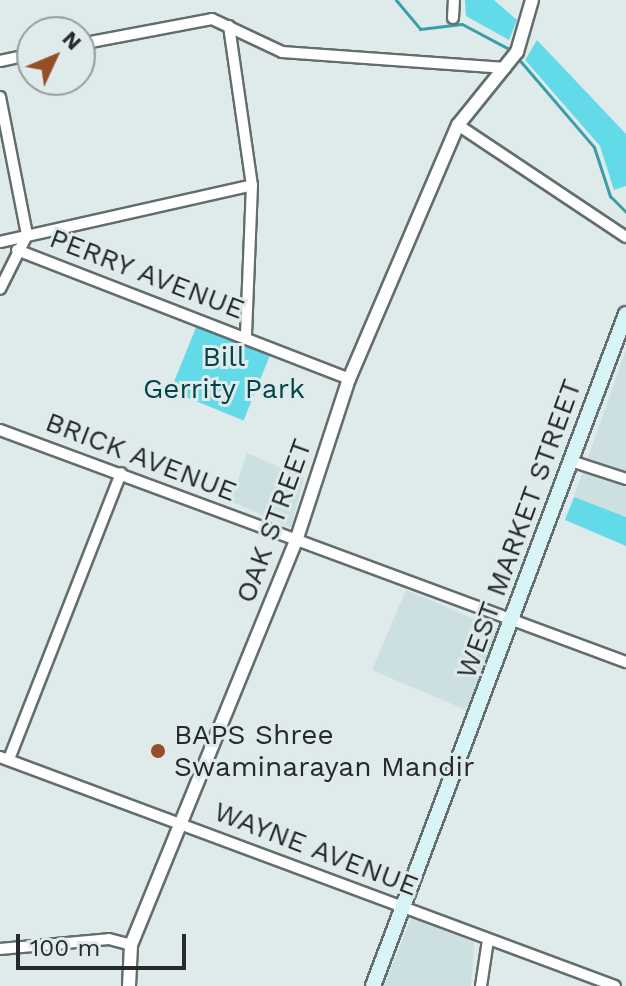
<!DOCTYPE html>
<html>
<head>
<meta charset="utf-8">
<style>
  body { margin:0 }
  #map { position:relative; width:626px; height:986px; overflow:hidden; background:#dfeaeb; font-family:"Work Sans",sans-serif }
  div>[style] { position:absolute }
  .built>* { inset:0; background:#cce0e2; transform-origin:0 0 }
  .green>* { inset:0; background:#62dae7; transform-origin:0 0 }
  .stream>* { height:3px; margin:-1.5px; padding:0 1.5px; transform-origin:1.5px; border-radius:1.5px; background:#389fa9 }
  .roads { filter:drop-shadow(2px 0 #636d6e) drop-shadow(-2px 0 #636d6e) drop-shadow(0 2px #636d6e) drop-shadow(0 -2px #636d6e) }
  .minor>* { height:10px; margin:-5px; padding:0 5px; transform-origin:5px; border-radius:5px; background:#fff }
  .tertiary>* { height:12px; margin:-6px; padding:0 6px; transform-origin:6px; border-radius:6px; background:#fff }
  .secondary>* { height:14px; margin:-7px; padding:0 7px; transform-origin:7px; border-radius:7px; background:#d7f4f7 }
  .dots>* { width:22px; height:22px; translate:-50% -50%; box-sizing:border-box; border:4px solid #dfeaeb; border-radius:50% }
  span { translate:-50% -50%; white-space:nowrap; text-align:center; line-height:1.15; -webkit-text-stroke:6px #dfeaeb; paint-order:stroke }
  .street-label { font-size:28px; color:#262a2b }
  .park-label { font-size:28px; color:#03444a }
  .poi-label { font-size:28px; color:#262a2b }
  .left { translate:0 -50%; text-align:left }
  .north { position:absolute; left:16px; top:16px; width:80px; height:80px; box-sizing:border-box; background:#dfeaeb; border:2px solid #959d9e; border-radius:50%; rotate:46deg; font-size:22px; font-weight:700; line-height:32px; text-align:center; color:#262a2b }
  .north::after { content:''; display:block; margin:auto; width:28px; height:36px; background:#954e28; clip-path:polygon(50% 0,100% 100%,50% 72%,0 100%) }
  .scale { position:absolute; left:16px; top:934px; width:170px; height:36px; box-sizing:border-box; border:4px solid #262a2b; border-top:0; padding-left:10px; font-size:24px; line-height:28px; white-space:nowrap; color:#262a2b; -webkit-text-stroke:6px #dfeaeb; paint-order:stroke }
</style>
</head>
<body>
<div id="map">
  <div class="built">
    <div style="clip-path:polygon(626px 350px,626px 517px,574px 497px)"></div>
    <div style="clip-path:polygon(247px 453px,304px 478px,291px 528px,231px 501px)"></div>
    <div style="left:406px;top:590px;width:102px;height:87px;rotate:23deg"></div>
    <div style="clip-path:polygon(411px 918px,474px 942px,471px 986px,384px 986px)"></div>
  </div>
  <div class="green">
    <div style="clip-path:polygon(465px 0,494px 0,517px 20px,509px 40px,466px 16px)"></div>
    <div style="clip-path:polygon(537px 40px,626px 134px,626px 186px,614px 190px,600px 146px,525px 60px)"></div>
    <div style="left:197px;top:325px;width:79px;height:71px;rotate:22deg"></div>
    <div style="clip-path:polygon(574px 497px,626px 517px,626px 546px,565px 520px)"></div>
  </div>
  <div class="stream">
    <div style="left:396px;top:0;width:38px;rotate:50deg"></div>
    <div style="left:420px;top:29px;width:42px;rotate:-6.8deg"></div>
    <div style="left:462px;top:24px;width:55px;rotate:28deg"></div>
    <div style="left:516px;top:56px;width:120px;rotate:49.4deg"></div>
    <div style="left:594px;top:147px;width:52px;rotate:71.9deg"></div>
    <div style="left:610px;top:196px;width:23px;rotate:45deg"></div>
  </div>
  <div class="roads">
    <div class="minor">
      <div style="left:453px;top:18px;width:18px;rotate:-87deg"></div>
      <div style="left:229px;top:26px;width:161px;rotate:81.8deg"></div>
      <div style="left:252px;top:185px;width:152px;rotate:92.3deg"></div>
      <div style="left:80px;top:44px;width:134px;rotate:-10.7deg"></div>
      <div style="left:212px;top:19px;width:77px;rotate:25.2deg"></div>
      <div style="left:282px;top:52px;width:224px;rotate:4.1deg"></div>
      <div style="left:0;top:61px;width:33px;rotate:-12deg"></div>
      <div style="left:0;top:97px;width:141px;rotate:78.9deg"></div>
      <div style="left:27px;top:235px;width:60px;rotate:116.6deg"></div>
      <div style="left:458px;top:125px;width:202px;rotate:33.7deg"></div>
      <div style="left:0;top:242px;width:258px;rotate:-12.7deg"></div>
      <div style="left:17px;top:250px;width:356px;rotate:21.2deg"></div>
      <div style="left:0;top:430px;width:668px;rotate:20.34deg"></div>
      <div style="left:574px;top:462px;width:55px;rotate:18.1deg"></div>
      <div style="left:0;top:757px;width:656px;rotate:20.42deg"></div>
      <div style="left:9px;top:759px;width:307px;rotate:-68.6deg"></div>
      <div style="left:0;top:949px;width:109px;rotate:-5.2deg"></div>
      <div style="left:109px;top:939px;width:23px;rotate:15deg"></div>
      <div style="left:481px;top:986px;width:47px;rotate:-81.3deg"></div>
    </div>
    <div class="tertiary">
      <div style="left:129px;top:986px;width:41px;rotate:-87.2deg"></div>
      <div style="left:131px;top:945px;width:436px;rotate:-67.8deg"></div>
      <div style="left:296px;top:541px;width:170px;rotate:-71.9deg"></div>
      <div style="left:349px;top:379px;width:276px;rotate:-66.8deg"></div>
      <div style="left:458px;top:125px;width:94px;rotate:-51.1deg"></div>
      <div style="left:517px;top:52px;width:54px;rotate:-73.9deg"></div>
    </div>
    <div class="secondary">
      <div style="left:373px;top:986px;width:718px;rotate:-69.37deg"></div>
    </div>
  </div>
  <div class="dots">
    <div style="left:158px;top:751px;background:#954e28"></div>
  </div>
  <div class="street-label">
    <span style="left:147px;top:274px;rotate:21deg">PERRY AVENUE</span>
    <span style="left:141px;top:457px;rotate:21deg">BRICK AVENUE</span>
    <span style="left:274px;top:521px;rotate:-70deg">OAK STREET</span>
    <span style="left:519px;top:529px;rotate:-70deg">WEST MARKET STREET</span>
    <span style="left:316px;top:849px;rotate:21deg">WAYNE AVENUE</span>
  </div>
  <div class="park-label">
    <span style="left:224px;top:373px">Bill<br>Gerrity Park</span>
  </div>
  <div class="poi-label">
    <span class="left" style="left:174px;top:751px">BAPS Shree<br>Swaminarayan Mandir</span>
  </div>
  <div class="north">N</div>
  <div class="scale">100 m</div>
</div>
</body>
</html>
